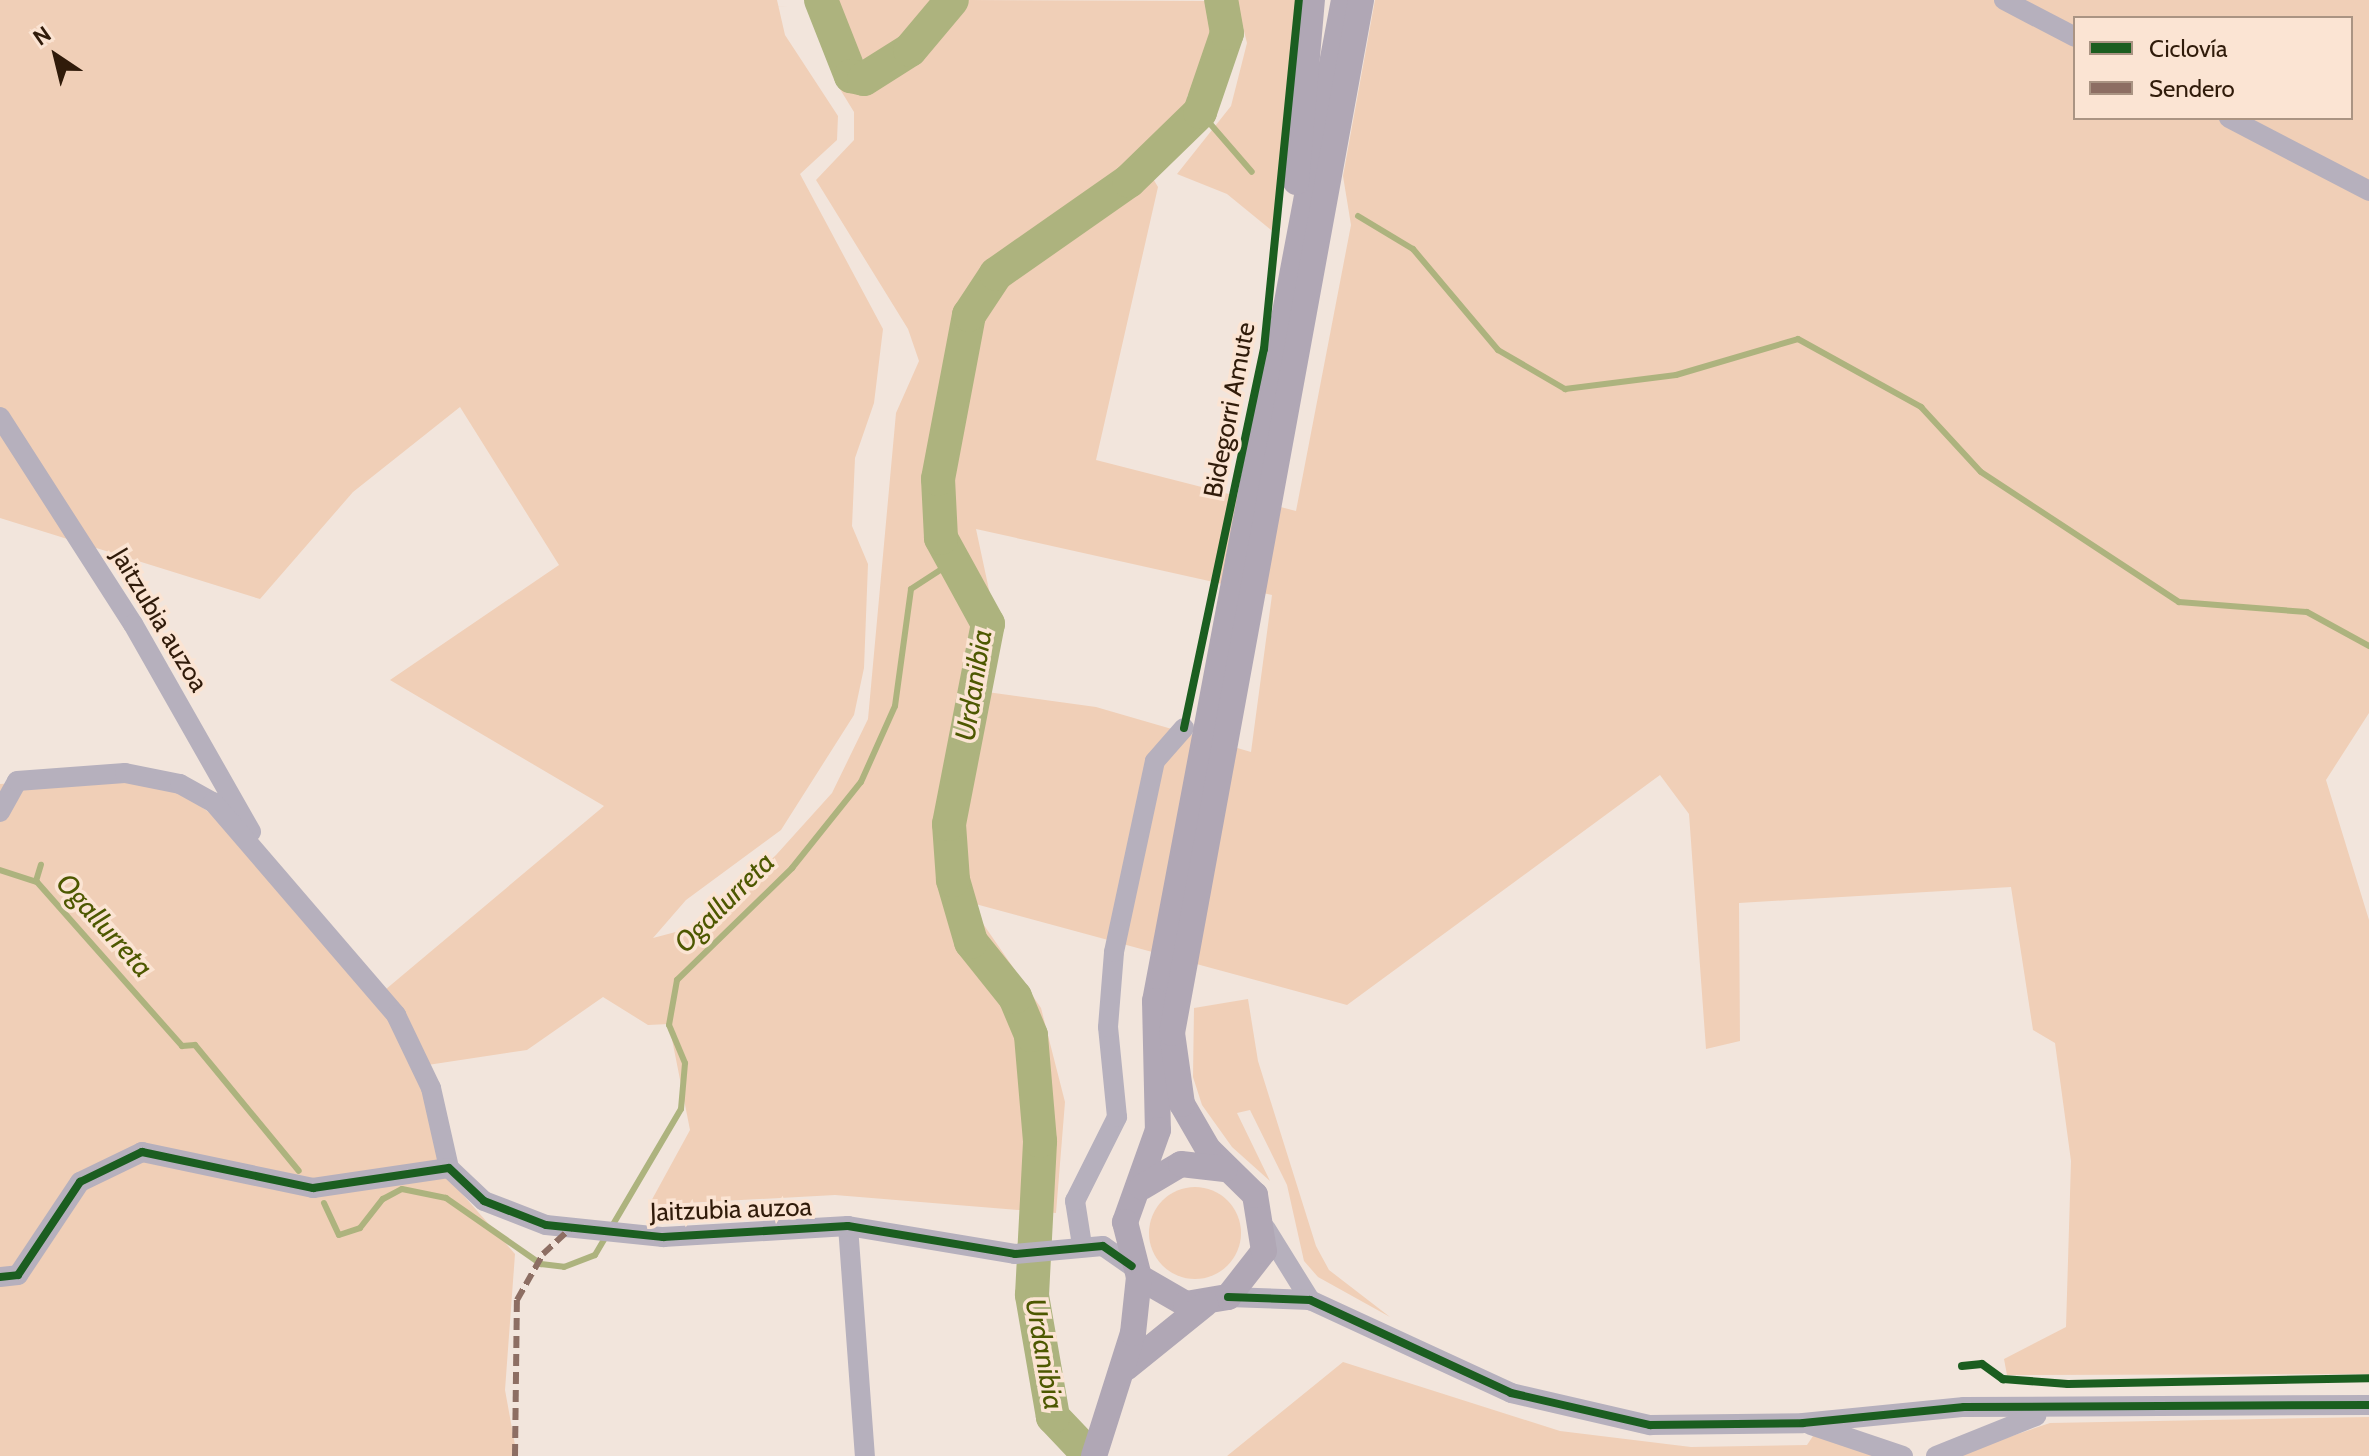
<!DOCTYPE html>
<html>
<head>
<meta charset="utf-8">
<style>
  body { margin:0 }
  #map { position:relative; width:2369px; height:1456px; overflow:hidden; background:#f2e5dc; font-family:Cabin,sans-serif }
  div>[style] { position:absolute }
  .green>* { inset:0; background:#f0cfb7 }
  .round { border-radius:50% }
  .stream>* { height:6px; margin:-3px; padding:0 3px; transform-origin:3px; border-radius:3px; background:#adb37e }
  .river>* { height:34px; margin:-17px; padding:0 17px; transform-origin:17px; border-radius:17px; background:#adb37e }
  .minor>* { height:20px; margin:-10px; padding:0 10px; transform-origin:10px; border-radius:10px; background:#b6b0bd }
  .major>* { height:26px; margin:-13px; padding:0 13px; transform-origin:13px; border-radius:13px; background:#b0a7b5 }
  .quiet>* { height:6px; margin-top:-3px; transform-origin:0; background:repeating-linear-gradient(90deg,#8d6e63 0 12px,transparent 0 18px) }
  .cycleway>* { height:8px; margin:-4px; padding:0 4px; transform-origin:4px; border-radius:4px; background:#1b5e20 }
  span { translate:-50% -50%; white-space:nowrap; text-align:center; line-height:1.15; -webkit-text-stroke:7px #fbe4d3; paint-order:stroke }
  .street-label { font-size:26px; color:#301b0a }
  .water-label { font-size:28px; color:#4d5800; font-style:italic }
  .legend { position:absolute; left:2073px; top:16px; width:280px; height:104px; box-sizing:border-box; background:#fbe4d3; border:2px solid #aa9483; margin:0; padding:10px 14px; list-style:none; font-size:24px; color:#301b0a }
  .legend li { display:flex; align-items:center; gap:16px; height:40px }
  .legend b { width:40px; border:2px solid #aa9483 }
  .north { position:absolute; left:16px; top:16px; width:80px; height:80px; -webkit-text-stroke:6px #fbe4d3; paint-order:stroke; rotate:325deg; font-size:22px; font-weight:700; line-height:32px; text-align:center; color:#301b0a }
  .north::after { content:''; display:block; margin:auto; width:28px; height:36px; background:#301b0a; clip-path:polygon(50% 0,100% 100%,50% 72%,0 100%) }
</style>
</head>
<body>
<div id="map">
  <div class="green">
    <div style="clip-path:polygon(evenodd,0 0,777px 0,785px 35px,838px 116px,837px 140px,800px 174px,883px 329px,874px 403px,855px 458px,852px 526px,868px 564px,864px 668px,854px 715px,781px 830px,686px 900px,653px 938px,702px 925px,776px 855px,832px 793px,868px 719px,896px 413px,919px 361px,908px 329px,816px 180px,854px 140px,854px 112px,835px 81px,869px 91px,909px 64px,968px 0,1209px 1px,1216px 37px,1206px 75px,1187px 96px,1191px 106px,1066px 218px,1003px 255px,981px 285px,1007px 279px,1152px 177px,1158px 187px,1096px 460px,1296px 511px,1351px 225px,1343px 176px,1375px 0,2369px 0,2369px 713px,2326px 780px,2369px 920px,2369px 1374px,2007px 1375px,2004px 1359px,2066px 1327px,2071px 1161px,2055px 1043px,2033px 1030px,2011px 887px,1739px 903px,1740px 1041px,1706px 1049px,1689px 814px,1660px 775px,1347px 1005px,968px 902px,1041px 1008px,1065px 1102px,1056px 1213px,835px 1195px,649px 1205px,690px 1130px,669px 1024px,648px 1025px,603px 997px,527px 1050px,421px 1066px,442px 1171px,515px 1254px,505px 1390px,517px 1456px,0 1456px,0 784px,116px 778px,174px 787px,221px 821px,373px 1000px,604px 806px,390px 680px,559px 565px,460px 407px,353px 492px,260px 599px,0 518px,0 0,2075px 18px,2351px 18px,2351px 118px,2075px 118px,2075px 18px,0 0,976px 529px,1272px 595px,1251px 752px,1096px 707px,987px 692px,995px 618px,976px 529px)"></div>
    <div style="clip-path:polygon(836px 0,940px 0,906px 38px,868px 64px,853px 50px)"></div>
    <div style="clip-path:polygon(1236px 0,1300px 0,1276px 234px,1227px 194px,1177px 174px,1231px 106px,1247px 43px)"></div>
    <div style="clip-path:polygon(1248px 999px,1258px 1061px,1316px 1246px,1329px 1270px,1390px 1317px,1318px 1277px,1304px 1261px,1287px 1185px,1250px 1110px,1237px 1113px,1270px 1181px,1232px 1147px,1202px 1105px,1193px 1077px,1194px 1008px)"></div>
    <div class="round" style="left:1149px;top:1187px;width:92px;height:92px"></div>
    <div style="clip-path:polygon(1343px 1362px,1560px 1431px,1691px 1447px,1807px 1445px,1815px 1433px,1878px 1456px,1227px 1456px)"></div>
    <div style="clip-path:polygon(2369px 1417px,2369px 1456px,1953px 1456px,2050px 1423px)"></div>
  </div>
  <div class="stream">
    <div style="left:1200px;top:112px;width:79px;rotate:49.1deg"></div>
    <div style="left:1358px;top:216px;width:64px;rotate:31deg"></div>
    <div style="left:1413px;top:249px;width:132px;rotate:49.9deg"></div>
    <div style="left:1498px;top:350px;width:78px;rotate:30.2deg"></div>
    <div style="left:1565px;top:389px;width:112px;rotate:-7.2deg"></div>
    <div style="left:1676px;top:375px;width:127px;rotate:-16.4deg"></div>
    <div style="left:1798px;top:339px;width:141px;rotate:28.9deg"></div>
    <div style="left:1921px;top:407px;width:88px;rotate:47.3deg"></div>
    <div style="left:1981px;top:472px;width:237px;rotate:33.3deg"></div>
    <div style="left:2179px;top:602px;width:128px;rotate:4.5deg"></div>
    <div style="left:2307px;top:612px;width:71px;rotate:28.7deg"></div>
    <div style="left:0;top:870px;width:39px;rotate:18deg"></div>
    <div style="left:37px;top:882px;width:219px;rotate:48.5deg"></div>
    <div style="left:182px;top:1046px;width:13px;rotate:-4deg"></div>
    <div style="left:195px;top:1045px;width:163px;rotate:50.5deg"></div>
    <div style="left:36px;top:881px;width:17px;rotate:-73deg"></div>
    <div style="left:324px;top:1203px;width:35px;rotate:65deg"></div>
    <div style="left:339px;top:1235px;width:22px;rotate:-18deg"></div>
    <div style="left:360px;top:1228px;width:37px;rotate:-52deg"></div>
    <div style="left:383px;top:1199px;width:21px;rotate:-28deg"></div>
    <div style="left:402px;top:1189px;width:45px;rotate:11.6deg"></div>
    <div style="left:446px;top:1198px;width:116px;rotate:34.8deg"></div>
    <div style="left:541px;top:1264px;width:23px;rotate:7deg"></div>
    <div style="left:564px;top:1267px;width:33px;rotate:-21deg"></div>
    <div style="left:595px;top:1255px;width:169px;rotate:-59.5deg"></div>
    <div style="left:681px;top:1109px;width:46px;rotate:-85deg"></div>
    <div style="left:685px;top:1063px;width:41px;rotate:-112.8deg"></div>
    <div style="left:669px;top:1025px;width:46px;rotate:-79.9deg"></div>
    <div style="left:677px;top:980px;width:161px;rotate:-44.2deg"></div>
    <div style="left:792px;top:868px;width:110px;rotate:-51.3deg"></div>
    <div style="left:861px;top:782px;width:83px;rotate:-65.9deg"></div>
    <div style="left:895px;top:706px;width:118px;rotate:-82.2deg"></div>
    <div style="left:911px;top:589px;width:51px;rotate:-33.1deg"></div>
  </div>
  <div class="river">
    <div style="left:821px;top:0;width:82px;rotate:68.5deg"></div>
    <div style="left:851px;top:76px;width:13px;rotate:13deg"></div>
    <div style="left:864px;top:79px;width:54px;rotate:-32.2deg"></div>
    <div style="left:910px;top:50px;width:65px;rotate:-50deg"></div>
    <div style="left:1090px;top:1456px;width:54px;rotate:-133.5deg"></div>
    <div style="left:1053px;top:1417px;width:124px;rotate:-99.8deg"></div>
    <div style="left:1032px;top:1295px;width:154px;rotate:-87deg"></div>
    <div style="left:1040px;top:1141px;width:106px;rotate:-94.9deg"></div>
    <div style="left:1031px;top:1035px;width:41px;rotate:-112.8deg"></div>
    <div style="left:1015px;top:997px;width:70px;rotate:-128.7deg"></div>
    <div style="left:971px;top:942px;width:65px;rotate:-106.2deg"></div>
    <div style="left:953px;top:880px;width:56px;rotate:-94.1deg"></div>
    <div style="left:949px;top:824px;width:204px;rotate:-79deg"></div>
    <div style="left:988px;top:624px;width:98px;rotate:-118.7deg"></div>
    <div style="left:941px;top:538px;width:59px;rotate:-92.9deg"></div>
    <div style="left:938px;top:479px;width:167px;rotate:-79.3deg"></div>
    <div style="left:969px;top:315px;width:49px;rotate:-56.6deg"></div>
    <div style="left:996px;top:274px;width:162px;rotate:-35deg"></div>
    <div style="left:1129px;top:181px;width:99px;rotate:-44.2deg"></div>
    <div style="left:1200px;top:112px;width:83px;rotate:-71.1deg"></div>
    <div style="left:1227px;top:33px;width:34px;rotate:-100deg"></div>
  </div>
  <div class="minor">
    <div style="left:2004px;top:0;width:80px;rotate:27.5deg"></div>
    <div style="left:2229px;top:118px;width:158px;rotate:27.5deg"></div>
    <div style="left:0;top:417px;width:246px;rotate:57.3deg"></div>
    <div style="left:133px;top:624px;width:239px;rotate:60.4deg"></div>
    <div style="left:0;top:812px;width:35px;rotate:-61deg"></div>
    <div style="left:17px;top:781px;width:108px;rotate:-4.2deg"></div>
    <div style="left:125px;top:773px;width:56px;rotate:11.3deg"></div>
    <div style="left:180px;top:784px;width:38px;rotate:29deg"></div>
    <div style="left:213px;top:802px;width:281px;rotate:49.3deg"></div>
    <div style="left:396px;top:1015px;width:81px;rotate:64.4deg"></div>
    <div style="left:431px;top:1088px;width:82px;rotate:77.3deg"></div>
    <div style="left:848px;top:1226px;width:231px;rotate:85.8deg"></div>
    <div style="left:1266px;top:1229px;width:84px;rotate:58.2deg"></div>
    <div style="left:1082px;top:1245px;width:45px;rotate:-99deg"></div>
    <div style="left:1075px;top:1201px;width:94px;rotate:-63.4deg"></div>
    <div style="left:1117px;top:1117px;width:90px;rotate:-95.7deg"></div>
    <div style="left:1108px;top:1027px;width:75px;rotate:-85.4deg"></div>
    <div style="left:1114px;top:952px;width:195px;rotate:-77.9deg"></div>
    <div style="left:1155px;top:761px;width:44px;rotate:-48.7deg"></div>
    <div style="left:0;top:1277px;width:18px;rotate:-6deg"></div>
    <div style="left:18px;top:1275px;width:112px;rotate:-56.3deg"></div>
    <div style="left:80px;top:1182px;width:69px;rotate:-25.8deg"></div>
    <div style="left:142px;top:1152px;width:175px;rotate:11.9deg"></div>
    <div style="left:313px;top:1188px;width:137px;rotate:-8.4deg"></div>
    <div style="left:449px;top:1168px;width:48px;rotate:43.3deg"></div>
    <div style="left:484px;top:1201px;width:66px;rotate:21.2deg"></div>
    <div style="left:546px;top:1225px;width:118px;rotate:5.9deg"></div>
    <div style="left:663px;top:1237px;width:185px;rotate:-3.4deg"></div>
    <div style="left:848px;top:1226px;width:169px;rotate:9.5deg"></div>
    <div style="left:1015px;top:1254px;width:88px;rotate:-5.2deg"></div>
    <div style="left:1103px;top:1246px;width:35px;rotate:35deg"></div>
    <div style="left:1228px;top:1297px;width:82px;rotate:2.1deg"></div>
    <div style="left:1310px;top:1300px;width:221px;rotate:24.8deg"></div>
    <div style="left:1511px;top:1393px;width:143px;rotate:13deg"></div>
    <div style="left:1650px;top:1425px;width:153px;rotate:-0.7deg"></div>
    <div style="left:1803px;top:1423px;width:162px;rotate:-5.7deg"></div>
    <div style="left:1964px;top:1407px;width:405px;rotate:-0.3deg"></div>
    <div style="left:1811px;top:1425px;width:97px;rotate:18.6deg"></div>
    <div style="left:1936px;top:1456px;width:108px;rotate:-21.8deg"></div>
  </div>
  <div class="major">
    <div style="left:1344px;top:0;width:1019px;rotate:100.69deg"></div>
    <div style="left:1155px;top:1001px;width:129px;rotate:88.7deg"></div>
    <div style="left:1158px;top:1130px;width:98px;rotate:109.7deg"></div>
    <div style="left:1125px;top:1222px;width:57px;rotate:75.7deg"></div>
    <div style="left:1139px;top:1277px;width:54px;rotate:29.9deg"></div>
    <div style="left:1186px;top:1304px;width:43px;rotate:-9.5deg"></div>
    <div style="left:1228px;top:1297px;width:58px;rotate:-52deg"></div>
    <div style="left:1264px;top:1251px;width:57px;rotate:-99.1deg"></div>
    <div style="left:1255px;top:1195px;width:66px;rotate:-135.6deg"></div>
    <div style="left:1208px;top:1149px;width:52px;rotate:-120deg"></div>
    <div style="left:1182px;top:1104px;width:72px;rotate:-98deg"></div>
    <div style="left:1172px;top:1033px;width:1050px;rotate:-79.63deg"></div>
    <div style="left:1296px;top:182px;width:183px;rotate:-85deg"></div>
    <div style="left:1142px;top:1187px;width:45px;rotate:-30.5deg"></div>
    <div style="left:1181px;top:1164px;width:44px;rotate:6.5deg"></div>
    <div style="left:1126px;top:1368px;width:102px;rotate:-39deg"></div>
    <div style="left:1094px;top:1456px;width:129px;rotate:-72.4deg"></div>
    <div style="left:1133px;top:1333px;width:56px;rotate:-83.9deg"></div>
  </div>
  <div class="quiet">
    <div style="left:515px;top:1456px;width:156px;rotate:-89.3deg"></div>
    <div style="left:517px;top:1300px;width:53px;rotate:-60.5deg"></div>
    <div style="left:543px;top:1254px;width:37px;rotate:-43deg"></div>
  </div>
  <div class="cycleway">
    <div style="left:1184px;top:728px;width:387px;rotate:-78.1deg"></div>
    <div style="left:1264px;top:349px;width:351px;rotate:-84.3deg"></div>
    <div style="left:0;top:1277px;width:18px;rotate:-6deg"></div>
    <div style="left:18px;top:1275px;width:112px;rotate:-56.3deg"></div>
    <div style="left:80px;top:1182px;width:69px;rotate:-25.8deg"></div>
    <div style="left:142px;top:1152px;width:175px;rotate:11.9deg"></div>
    <div style="left:313px;top:1188px;width:137px;rotate:-8.4deg"></div>
    <div style="left:449px;top:1168px;width:48px;rotate:43.3deg"></div>
    <div style="left:484px;top:1201px;width:66px;rotate:21.2deg"></div>
    <div style="left:546px;top:1225px;width:118px;rotate:5.9deg"></div>
    <div style="left:663px;top:1237px;width:185px;rotate:-3.4deg"></div>
    <div style="left:848px;top:1226px;width:169px;rotate:9.5deg"></div>
    <div style="left:1015px;top:1254px;width:88px;rotate:-5.2deg"></div>
    <div style="left:1103px;top:1246px;width:35px;rotate:35deg"></div>
    <div style="left:1228px;top:1297px;width:82px;rotate:2.1deg"></div>
    <div style="left:1310px;top:1300px;width:221px;rotate:24.8deg"></div>
    <div style="left:1511px;top:1393px;width:143px;rotate:13deg"></div>
    <div style="left:1650px;top:1425px;width:153px;rotate:-0.7deg"></div>
    <div style="left:1803px;top:1423px;width:162px;rotate:-5.7deg"></div>
    <div style="left:1964px;top:1407px;width:405px;rotate:-0.3deg"></div>
    <div style="left:1962px;top:1366px;width:20px;rotate:-6deg"></div>
    <div style="left:1982px;top:1364px;width:26px;rotate:36deg"></div>
    <div style="left:2003px;top:1379px;width:65px;rotate:4.4deg"></div>
    <div style="left:2068px;top:1384px;width:301px;rotate:-1.1deg"></div>
  </div>
  <div class="street-label">
    <span style="left:1230px;top:410px;rotate:-79deg">Bidegorri Amute</span>
    <span style="left:159px;top:620px;rotate:59deg">Jaitzubia auzoa</span>
    <span style="left:731px;top:1210px;rotate:-2deg">Jaitzubia auzoa</span>
  </div>
  <div class="water-label">
    <span style="left:973px;top:685px;rotate:-81deg">Urdanibia</span>
    <span style="left:724px;top:902px;rotate:-45deg">Ogallurreta</span>
    <span style="left:105px;top:925px;rotate:48deg">Ogallurreta</span>
    <span style="left:1045px;top:1354px;rotate:80deg">Urdanibia</span>
  </div>
  <ul class="legend">
  <li><b style="height:10px;background:#1b5e20"></b>Ciclovía</li>
  <li><b style="height:10px;background:#8d6e63"></b>Sendero</li>
  </ul>
  <div class="north">N</div>
</div>
</body>
</html>
